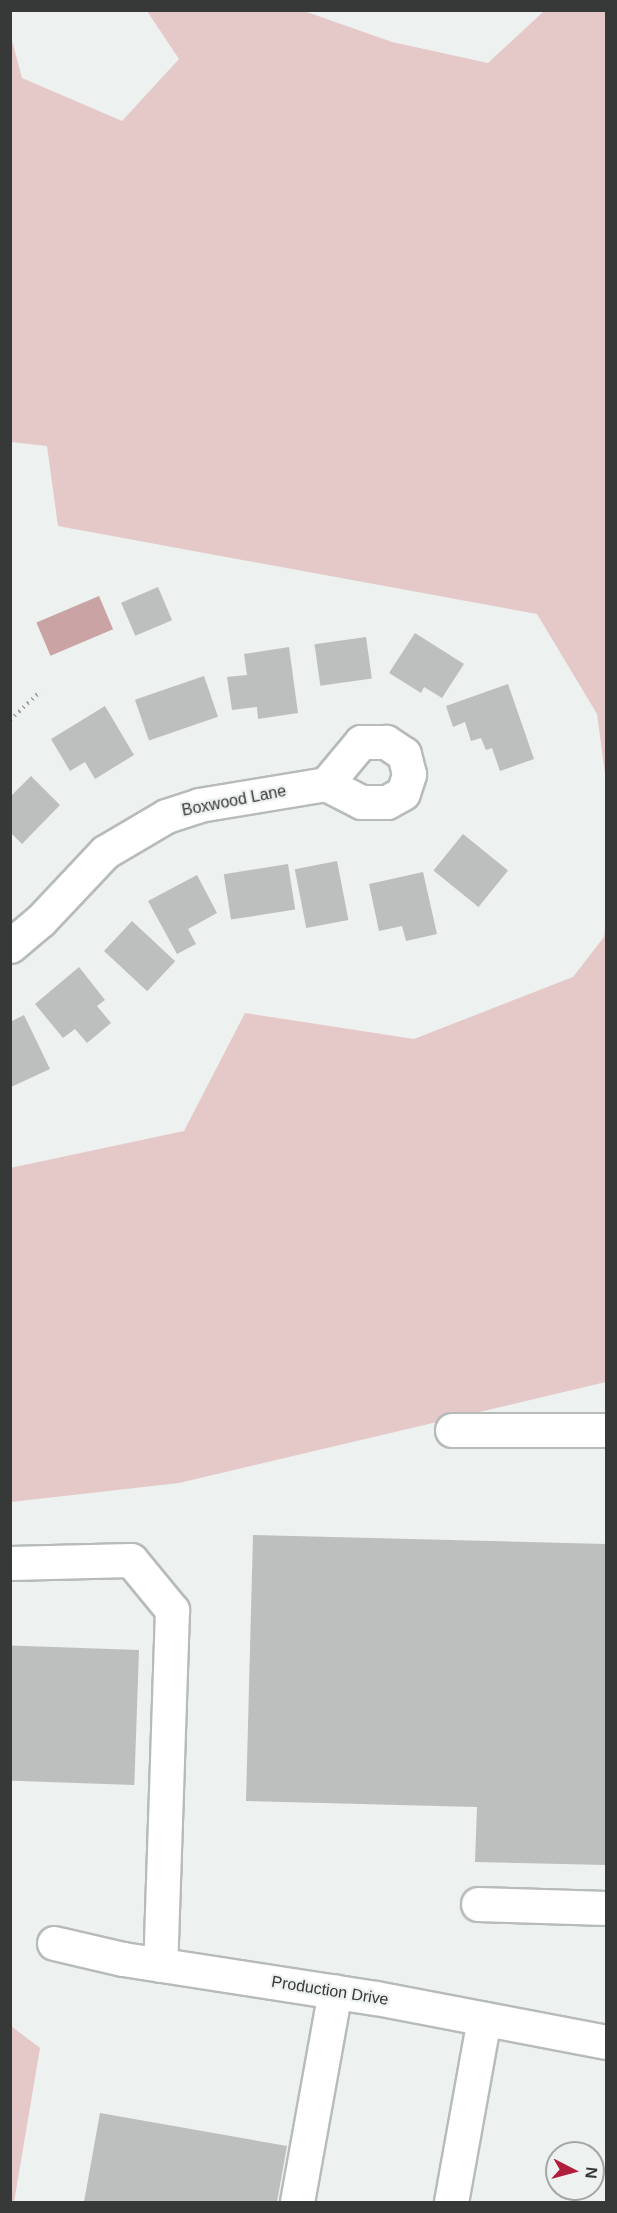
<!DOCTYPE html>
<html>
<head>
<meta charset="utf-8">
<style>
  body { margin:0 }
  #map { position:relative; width:617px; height:2213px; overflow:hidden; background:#edf1ef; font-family:Arial,sans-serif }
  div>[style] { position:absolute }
  .green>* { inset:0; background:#e5c9c9 }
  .water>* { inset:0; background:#caa4a5; transform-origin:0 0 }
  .building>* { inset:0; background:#bcbfbe; transform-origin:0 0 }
  .path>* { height:4px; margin-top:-2px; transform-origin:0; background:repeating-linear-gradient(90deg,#a1a4a2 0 1.5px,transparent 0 6px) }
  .roads { filter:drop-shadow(2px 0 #b7bbb9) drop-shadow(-2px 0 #b7bbb9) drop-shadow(0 2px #b7bbb9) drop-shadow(0 -2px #b7bbb9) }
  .minor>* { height:33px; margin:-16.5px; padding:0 16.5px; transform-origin:16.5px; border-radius:16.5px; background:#fff }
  span { translate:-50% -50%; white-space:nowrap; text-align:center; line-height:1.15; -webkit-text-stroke:4.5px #edf1ef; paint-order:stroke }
  .street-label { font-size:16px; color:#373938 }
  .frame { position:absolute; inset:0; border:12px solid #373938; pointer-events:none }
  .north { position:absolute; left:545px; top:2141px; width:60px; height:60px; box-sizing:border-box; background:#edf1ef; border:2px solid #a4a7a6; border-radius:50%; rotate:96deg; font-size:16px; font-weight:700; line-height:24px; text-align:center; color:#373938 }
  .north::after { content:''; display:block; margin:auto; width:21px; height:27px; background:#b11d3a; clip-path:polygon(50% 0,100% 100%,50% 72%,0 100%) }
</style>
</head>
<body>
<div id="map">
  <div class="green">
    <div style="clip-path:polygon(147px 11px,304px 11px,392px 42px,488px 63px,544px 11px,606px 11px,606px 781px,597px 714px,537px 614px,58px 526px,47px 446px,11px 442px,11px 37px,22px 78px,122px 121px,179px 59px)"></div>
    <div style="clip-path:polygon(606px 917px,606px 1382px,179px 1483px,11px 1502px,10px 1168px,184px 1131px,245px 1013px,414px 1039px,573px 977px,604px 937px)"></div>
    <div style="clip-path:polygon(11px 2026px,40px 2048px,14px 2202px,10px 2202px)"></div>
  </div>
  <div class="water">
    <div style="left:99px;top:596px;width:36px;height:68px;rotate:67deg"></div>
  </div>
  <div class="building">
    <div style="left:158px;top:587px;width:36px;height:40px;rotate:67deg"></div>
    <div style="clip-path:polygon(415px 633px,464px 664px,442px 698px,424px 687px,421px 693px,389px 673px)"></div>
    <div style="left:366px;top:637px;width:42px;height:52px;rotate:82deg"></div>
    <div style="clip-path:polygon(289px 647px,298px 713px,258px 719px,257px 707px,232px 710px,227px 677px,247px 675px,244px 654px)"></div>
    <div style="left:204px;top:676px;width:43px;height:73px;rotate:71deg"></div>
    <div style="clip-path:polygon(508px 684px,534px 759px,500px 771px,492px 748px,486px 750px,481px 738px,471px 741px,465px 722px,453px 727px,446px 706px)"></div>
    <div style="clip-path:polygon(105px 706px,134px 755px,95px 779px,85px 762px,70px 771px,51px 739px)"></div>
    <div style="clip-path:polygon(31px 776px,60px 805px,22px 844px,10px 832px,10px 797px)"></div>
    <div style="left:463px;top:834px;width:58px;height:47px;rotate:39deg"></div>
    <div style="left:337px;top:861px;width:60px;height:43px;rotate:79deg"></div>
    <div style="left:288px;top:864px;width:46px;height:65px;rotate:81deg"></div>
    <div style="clip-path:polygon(423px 872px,437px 934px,406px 941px,402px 926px,379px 931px,369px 884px)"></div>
    <div style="clip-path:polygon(197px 875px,217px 913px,188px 929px,196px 944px,177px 954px,148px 901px)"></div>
    <div style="left:132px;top:921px;width:59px;height:41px;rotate:43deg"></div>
    <div style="clip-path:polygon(79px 967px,105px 1000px,97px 1006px,111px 1023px,87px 1043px,75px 1029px,63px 1038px,35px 1004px)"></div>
    <div style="clip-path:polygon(24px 1015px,50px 1069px,11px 1087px,10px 1022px)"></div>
    <div style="clip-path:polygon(253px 1535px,606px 1544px,606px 1865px,475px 1862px,477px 1807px,246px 1801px)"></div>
    <div style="left:139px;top:1650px;width:135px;height:129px;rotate:92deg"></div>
    <div style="clip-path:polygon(100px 2113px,287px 2146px,277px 2202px,84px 2202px)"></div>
  </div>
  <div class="path">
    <div style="left:10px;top:720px;width:42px;rotate:-43.1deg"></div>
  </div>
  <div class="roads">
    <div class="minor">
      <div style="left:10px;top:946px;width:39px;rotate:-40deg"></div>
      <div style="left:40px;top:921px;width:95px;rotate:-46.7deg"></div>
      <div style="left:105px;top:852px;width:71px;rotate:-30.5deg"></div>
      <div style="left:166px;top:816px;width:35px;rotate:-18deg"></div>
      <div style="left:199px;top:805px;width:129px;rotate:-9.4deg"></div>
      <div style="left:326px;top:784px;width:39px;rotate:27deg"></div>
      <div style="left:361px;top:802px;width:26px"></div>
      <div style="left:387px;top:802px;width:18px;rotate:-29deg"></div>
      <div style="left:403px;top:793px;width:20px;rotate:-72deg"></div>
      <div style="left:409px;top:774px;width:21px;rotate:-104deg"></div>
      <div style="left:404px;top:754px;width:22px;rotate:-146deg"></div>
      <div style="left:386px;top:742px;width:25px;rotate:180deg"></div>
      <div style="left:361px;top:742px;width:55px;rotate:129.8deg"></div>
      <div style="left:452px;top:1430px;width:154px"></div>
      <div style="left:10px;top:1563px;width:121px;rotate:-1.4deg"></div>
      <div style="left:131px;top:1560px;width:65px;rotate:50.6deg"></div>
      <div style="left:172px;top:1610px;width:355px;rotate:91.9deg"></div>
      <div style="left:478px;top:1904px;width:128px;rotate:1.8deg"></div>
      <div style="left:54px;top:1943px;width:71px;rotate:13.1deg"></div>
      <div style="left:123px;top:1959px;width:256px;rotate:8.8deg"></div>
      <div style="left:376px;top:1998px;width:234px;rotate:10.8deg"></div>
      <div style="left:297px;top:2202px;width:214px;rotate:-79.8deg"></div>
      <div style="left:451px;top:2202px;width:186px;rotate:-79.8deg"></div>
    </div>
  </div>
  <div class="street-label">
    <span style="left:234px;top:801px;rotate:-11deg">Boxwood Lane</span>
    <span style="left:330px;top:1991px;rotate:9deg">Production Drive</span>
  </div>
  <div class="frame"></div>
  <div class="north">N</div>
</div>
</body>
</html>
